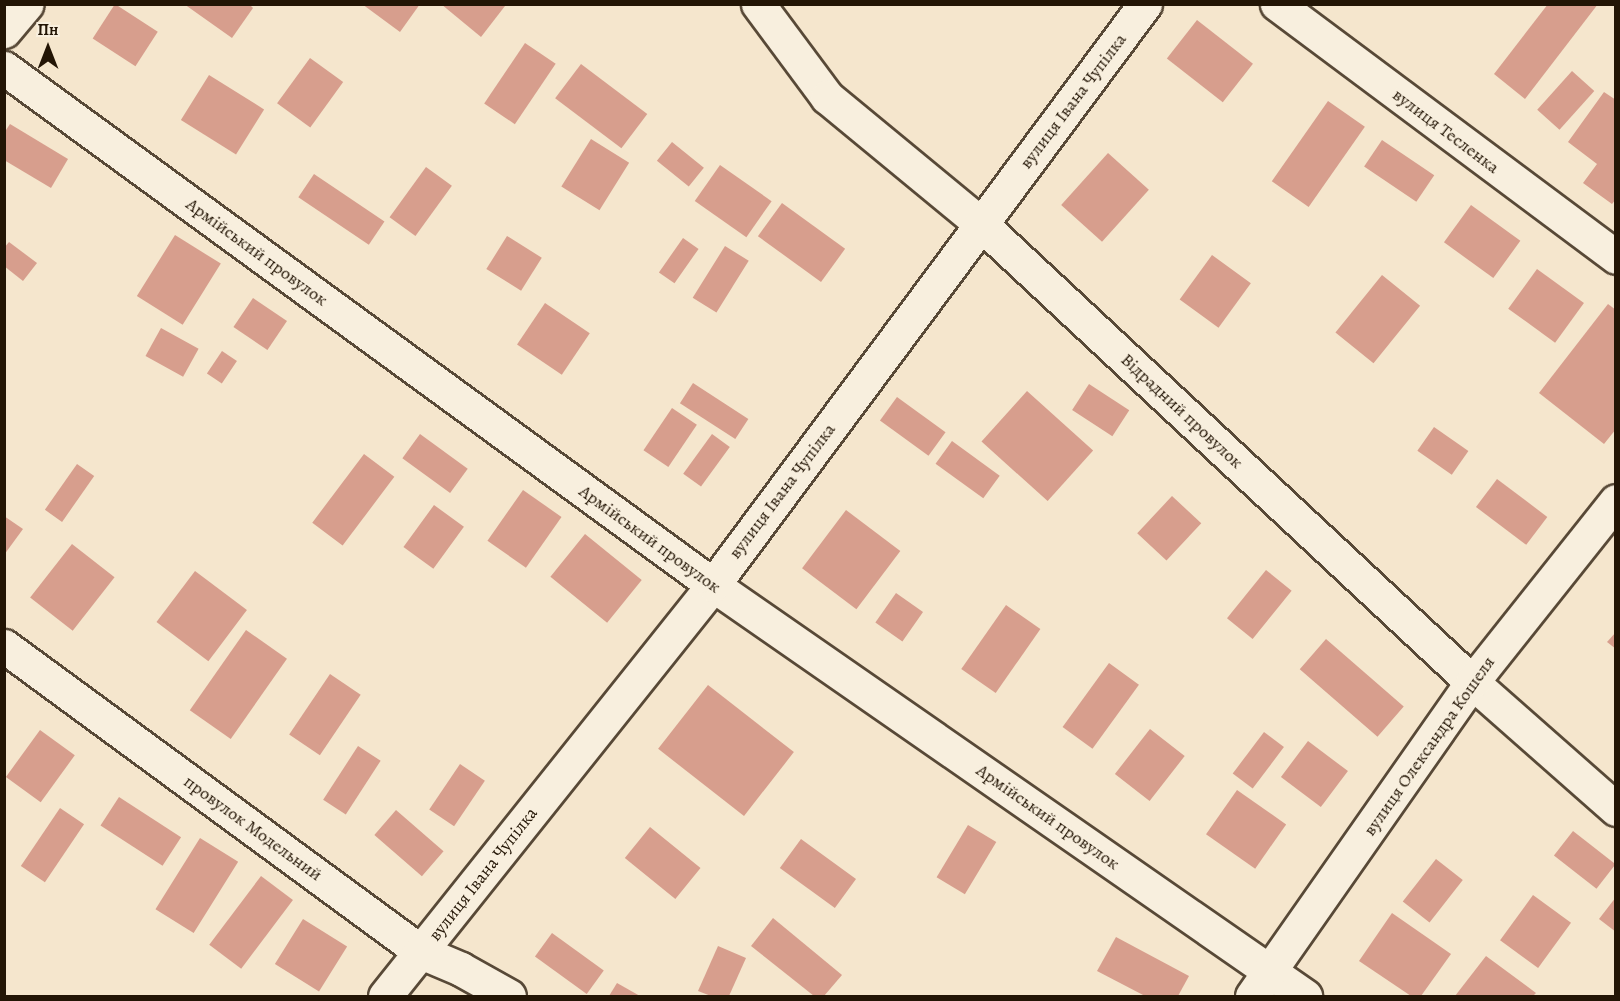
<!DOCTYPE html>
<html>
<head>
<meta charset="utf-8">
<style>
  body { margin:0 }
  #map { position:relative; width:1620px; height:1001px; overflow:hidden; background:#f5e6cd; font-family:Alegreya,serif }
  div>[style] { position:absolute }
  .building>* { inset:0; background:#d79e8d; transform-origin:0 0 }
  .roads { filter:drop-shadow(2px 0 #584937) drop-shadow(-2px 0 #584937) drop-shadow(0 2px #584937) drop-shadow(0 -2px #584937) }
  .street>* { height:33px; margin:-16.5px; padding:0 16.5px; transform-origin:16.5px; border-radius:16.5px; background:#f8efde }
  span { translate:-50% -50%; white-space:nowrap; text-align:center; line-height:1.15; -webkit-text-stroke:5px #f8efde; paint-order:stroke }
  .street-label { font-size:18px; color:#231505 }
  .frame { position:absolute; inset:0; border:6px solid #231505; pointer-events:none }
  .north { position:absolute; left:18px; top:18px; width:60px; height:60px; -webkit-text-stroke:4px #f8efde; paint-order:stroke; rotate:0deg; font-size:16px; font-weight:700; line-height:24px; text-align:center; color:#231505 }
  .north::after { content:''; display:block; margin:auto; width:21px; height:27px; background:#231505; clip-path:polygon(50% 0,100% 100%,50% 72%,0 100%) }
</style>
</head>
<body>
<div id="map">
  <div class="building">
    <div style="left:115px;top:4px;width:51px;height:41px;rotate:33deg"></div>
    <div style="clip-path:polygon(184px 4px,249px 4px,253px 8px,232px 38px)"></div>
    <div style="clip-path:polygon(362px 4px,420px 4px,400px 32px)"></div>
    <div style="clip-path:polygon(441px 4px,504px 4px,505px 6px,481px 37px)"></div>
    <div style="clip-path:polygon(1548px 4px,1598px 4px,1525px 99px,1494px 74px)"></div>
    <div style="left:1197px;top:20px;width:71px;height:49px;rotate:38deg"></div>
    <div style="left:525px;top:43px;width:37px;height:73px;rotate:34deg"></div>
    <div style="left:310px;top:58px;width:41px;height:56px;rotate:36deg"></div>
    <div style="left:581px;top:64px;width:83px;height:43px;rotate:37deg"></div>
    <div style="left:1572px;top:71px;width:30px;height:52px;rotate:42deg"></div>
    <div style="left:209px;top:75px;width:65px;height:53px;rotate:32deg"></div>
    <div style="clip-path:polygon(1604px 92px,1616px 100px,1616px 199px,1612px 204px,1583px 183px,1597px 164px,1568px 142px)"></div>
    <div style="left:1328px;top:101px;width:45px;height:98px;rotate:35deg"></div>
    <div style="clip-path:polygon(10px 124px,68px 159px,51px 188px,4px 160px,4px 133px)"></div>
    <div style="left:591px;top:139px;width:45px;height:56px;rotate:32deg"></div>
    <div style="left:1382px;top:140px;width:63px;height:32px;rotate:34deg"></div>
    <div style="left:672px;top:142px;width:41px;height:24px;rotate:39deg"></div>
    <div style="left:1108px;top:153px;width:55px;height:70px;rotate:42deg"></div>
    <div style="left:720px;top:165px;width:63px;height:44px;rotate:35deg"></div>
    <div style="left:426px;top:167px;width:32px;height:62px;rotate:36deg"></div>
    <div style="left:314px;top:174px;width:85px;height:28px;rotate:34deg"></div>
    <div style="left:782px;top:203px;width:78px;height:41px;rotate:36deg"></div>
    <div style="left:1471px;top:205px;width:61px;height:46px;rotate:36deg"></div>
    <div style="left:175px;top:235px;width:54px;height:72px;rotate:32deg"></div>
    <div style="left:507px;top:236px;width:41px;height:39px;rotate:32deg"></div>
    <div style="left:683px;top:238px;width:19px;height:42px;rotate:35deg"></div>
    <div style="clip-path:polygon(9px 242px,37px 263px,23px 281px,4px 266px,4px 248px)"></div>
    <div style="left:725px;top:246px;width:28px;height:61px;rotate:32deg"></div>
    <div style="left:1212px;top:255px;width:48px;height:55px;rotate:36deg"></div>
    <div style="left:1537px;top:269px;width:58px;height:49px;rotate:36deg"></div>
    <div style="left:1382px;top:275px;width:49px;height:74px;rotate:39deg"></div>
    <div style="left:253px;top:298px;width:41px;height:35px;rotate:34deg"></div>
    <div style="left:545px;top:303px;width:54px;height:50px;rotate:34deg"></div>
    <div style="clip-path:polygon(1608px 304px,1616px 310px,1616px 429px,1604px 444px,1539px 393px)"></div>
    <div style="left:161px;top:328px;width:43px;height:32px;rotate:29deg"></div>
    <div style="left:222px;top:351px;width:18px;height:27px;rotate:34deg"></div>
    <div style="left:693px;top:383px;width:66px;height:24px;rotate:33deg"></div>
    <div style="left:1089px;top:384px;width:48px;height:31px;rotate:33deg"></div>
    <div style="left:1027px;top:391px;width:89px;height:68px;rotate:42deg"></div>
    <div style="left:897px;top:397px;width:60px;height:29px;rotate:36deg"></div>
    <div style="left:672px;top:408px;width:30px;height:51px;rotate:34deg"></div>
    <div style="left:1434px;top:427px;width:42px;height:29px;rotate:35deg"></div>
    <div style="left:420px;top:434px;width:59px;height:30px;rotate:36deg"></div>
    <div style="left:712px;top:434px;width:22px;height:49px;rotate:36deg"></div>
    <div style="left:952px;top:441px;width:59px;height:28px;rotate:36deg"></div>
    <div style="left:364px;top:454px;width:38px;height:86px;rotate:37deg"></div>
    <div style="left:77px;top:464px;width:21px;height:56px;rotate:35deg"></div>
    <div style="left:1497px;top:479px;width:63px;height:35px;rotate:37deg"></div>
    <div style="left:523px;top:490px;width:47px;height:62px;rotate:35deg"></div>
    <div style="left:1172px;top:496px;width:40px;height:51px;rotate:43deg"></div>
    <div style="left:434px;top:505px;width:37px;height:52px;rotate:36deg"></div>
    <div style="left:846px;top:510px;width:68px;height:73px;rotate:37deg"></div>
    <div style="clip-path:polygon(4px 516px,23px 529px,4px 555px)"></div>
    <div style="left:585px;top:534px;width:73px;height:55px;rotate:39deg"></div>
    <div style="left:72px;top:544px;width:54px;height:68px;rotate:38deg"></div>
    <div style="left:1266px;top:570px;width:33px;height:62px;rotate:39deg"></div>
    <div style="left:195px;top:571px;width:65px;height:64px;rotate:37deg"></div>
    <div style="left:896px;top:593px;width:33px;height:36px;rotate:35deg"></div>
    <div style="left:1006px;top:605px;width:42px;height:78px;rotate:35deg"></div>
    <div style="left:246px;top:630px;width:50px;height:98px;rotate:35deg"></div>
    <div style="clip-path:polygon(1616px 632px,1616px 649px,1607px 642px)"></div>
    <div style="left:1326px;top:639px;width:103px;height:40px;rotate:41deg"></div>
    <div style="left:1109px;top:663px;width:37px;height:79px;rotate:36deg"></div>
    <div style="left:330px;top:674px;width:37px;height:73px;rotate:34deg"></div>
    <div style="left:708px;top:685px;width:109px;height:81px;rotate:38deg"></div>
    <div style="left:1150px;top:729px;width:44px;height:57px;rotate:38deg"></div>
    <div style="left:40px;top:730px;width:43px;height:58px;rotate:36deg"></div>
    <div style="left:1264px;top:732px;width:25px;height:52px;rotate:37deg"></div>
    <div style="left:1308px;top:741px;width:50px;height:45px;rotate:37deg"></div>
    <div style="left:358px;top:746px;width:27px;height:64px;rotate:33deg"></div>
    <div style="left:460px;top:764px;width:30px;height:55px;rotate:34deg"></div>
    <div style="left:1237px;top:790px;width:60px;height:54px;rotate:35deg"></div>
    <div style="left:119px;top:797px;width:74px;height:34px;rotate:33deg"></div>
    <div style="left:60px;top:808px;width:29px;height:70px;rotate:34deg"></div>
    <div style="left:396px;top:810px;width:63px;height:33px;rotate:41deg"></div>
    <div style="left:968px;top:825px;width:33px;height:61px;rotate:31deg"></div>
    <div style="left:650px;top:827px;width:65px;height:40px;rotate:39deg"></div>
    <div style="left:1573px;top:831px;width:54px;height:31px;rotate:38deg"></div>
    <div style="left:200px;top:838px;width:45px;height:84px;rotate:32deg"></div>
    <div style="left:801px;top:839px;width:68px;height:36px;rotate:36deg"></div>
    <div style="left:1436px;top:859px;width:34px;height:54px;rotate:38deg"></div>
    <div style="left:261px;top:876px;width:40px;height:86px;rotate:37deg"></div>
    <div style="left:1533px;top:895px;width:47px;height:56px;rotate:36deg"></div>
    <div style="clip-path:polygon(1616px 897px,1616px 932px,1599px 919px)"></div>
    <div style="clip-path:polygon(1392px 913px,1451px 954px,1421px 996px,1411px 996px,1359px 961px)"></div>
    <div style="clip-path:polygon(773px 918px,842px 975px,824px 996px,814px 996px,751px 946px)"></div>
    <div style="left:303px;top:919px;width:52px;height:53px;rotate:32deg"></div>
    <div style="left:552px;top:933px;width:64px;height:29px;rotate:36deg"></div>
    <div style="clip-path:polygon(1116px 937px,1189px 976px,1178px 996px,1145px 996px,1097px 971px)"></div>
    <div style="clip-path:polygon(718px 946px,746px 958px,729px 996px,711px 996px,698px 991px)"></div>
    <div style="clip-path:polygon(1486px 956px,1536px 993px,1533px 996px,1455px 996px)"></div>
    <div style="clip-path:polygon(617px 983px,640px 996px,609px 996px)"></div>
  </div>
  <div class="roads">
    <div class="street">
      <div style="left:758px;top:4px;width:116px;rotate:53.4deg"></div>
      <div style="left:827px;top:97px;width:200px;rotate:39.5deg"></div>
      <div style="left:981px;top:224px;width:671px;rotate:43.01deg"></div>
      <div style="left:1472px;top:682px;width:192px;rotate:41.4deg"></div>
      <div style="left:1277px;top:4px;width:423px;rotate:36.7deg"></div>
      <div style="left:4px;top:31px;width:35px;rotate:-50deg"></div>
      <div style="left:4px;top:68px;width:877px;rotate:36.1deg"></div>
      <div style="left:713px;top:585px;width:721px;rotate:34.77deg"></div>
      <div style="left:4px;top:646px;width:517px;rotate:36.27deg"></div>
      <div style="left:421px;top:952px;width:43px;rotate:23deg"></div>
      <div style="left:461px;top:969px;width:55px;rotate:29.4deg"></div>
      <div style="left:385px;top:996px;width:526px;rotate:-51.41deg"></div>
      <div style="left:713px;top:585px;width:724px;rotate:-53.37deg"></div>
      <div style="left:1252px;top:996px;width:383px;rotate:-55deg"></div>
      <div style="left:1472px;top:682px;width:231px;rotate:-51.5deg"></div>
    </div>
  </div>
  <div class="street-label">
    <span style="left:1073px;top:101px;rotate:-53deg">вулиця Івана Чупілка</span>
    <span style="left:1446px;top:131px;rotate:37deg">вулиця Тесленка</span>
    <span style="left:257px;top:252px;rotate:36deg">Армійський провулок</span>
    <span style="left:1182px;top:411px;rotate:43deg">Відрадний провулок</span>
    <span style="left:782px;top:491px;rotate:-53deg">вулиця Івана Чупілка</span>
    <span style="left:650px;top:539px;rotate:36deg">Армійський провулок</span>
    <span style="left:1429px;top:746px;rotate:-55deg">вулиця Олександра Кошеля</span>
    <span style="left:1048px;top:817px;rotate:35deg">Армійський провулок</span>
    <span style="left:253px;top:828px;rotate:36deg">провулок Модельний</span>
    <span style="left:483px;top:874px;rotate:-52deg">вулиця Івана Чупілка</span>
  </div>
  <div class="frame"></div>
  <div class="north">Пн</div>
</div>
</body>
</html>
